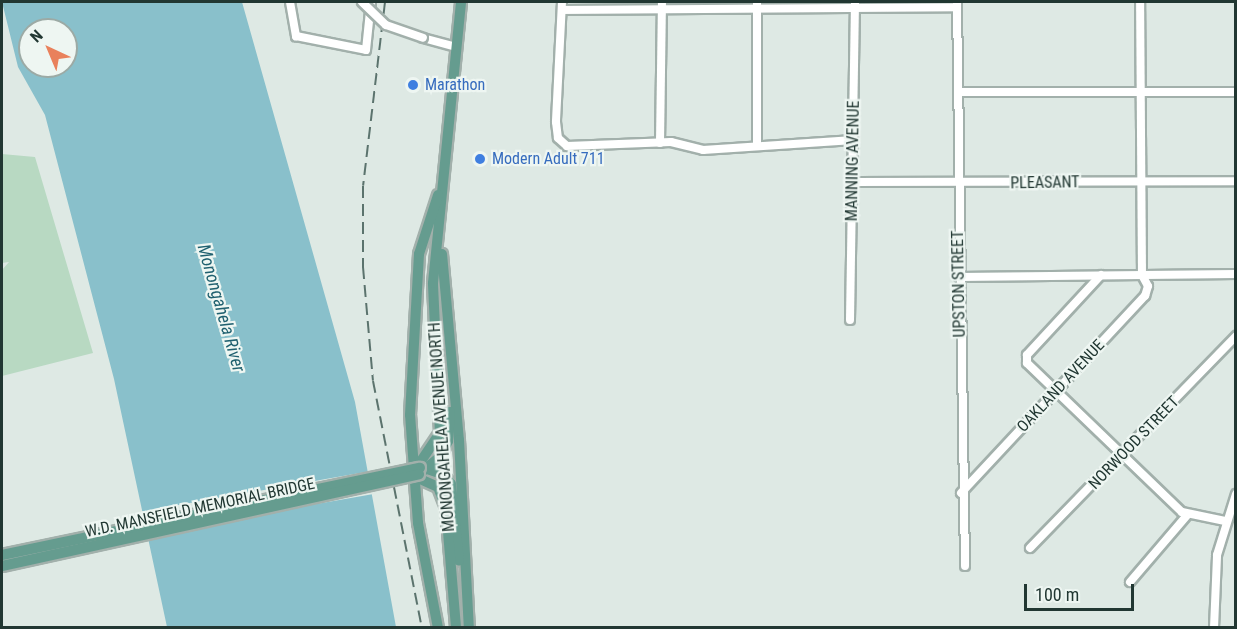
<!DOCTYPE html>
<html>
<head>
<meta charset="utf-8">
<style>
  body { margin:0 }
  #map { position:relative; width:1237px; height:629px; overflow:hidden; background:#dee9e4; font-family:"Roboto Condensed",sans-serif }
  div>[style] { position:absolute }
  .green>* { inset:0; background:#b8d9c2 }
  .water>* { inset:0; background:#89c0cb }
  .pier>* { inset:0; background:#dee9e4; transform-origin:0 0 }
  .roads { filter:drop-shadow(2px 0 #a2b0ab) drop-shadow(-2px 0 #a2b0ab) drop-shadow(0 2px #a2b0ab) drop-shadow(0 -2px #a2b0ab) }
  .minor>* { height:8px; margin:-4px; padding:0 4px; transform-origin:4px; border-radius:4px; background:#fff }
  .major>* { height:10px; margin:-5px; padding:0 5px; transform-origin:5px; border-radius:5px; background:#659c8f }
  .rail>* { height:2px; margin-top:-1px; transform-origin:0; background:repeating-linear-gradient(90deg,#5b736d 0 12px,transparent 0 18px) }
  .bridges { filter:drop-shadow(2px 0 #a2b0ab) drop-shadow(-2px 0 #a2b0ab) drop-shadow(0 2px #a2b0ab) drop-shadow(0 -2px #a2b0ab) }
  .minor-bridge>* { height:8px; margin:-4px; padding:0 4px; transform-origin:4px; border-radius:4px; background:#fff }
  .major-bridge>* { height:10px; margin:-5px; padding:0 5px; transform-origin:5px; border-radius:5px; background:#659c8f }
  .dots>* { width:16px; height:16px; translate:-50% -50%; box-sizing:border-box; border:3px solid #eef6f2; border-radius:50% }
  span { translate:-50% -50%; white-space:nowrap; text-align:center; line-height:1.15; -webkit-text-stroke:4.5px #eef6f2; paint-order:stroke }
  .shop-label { font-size:16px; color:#366cbe }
  .left { translate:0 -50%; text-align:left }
  .street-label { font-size:16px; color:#213732 }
  .water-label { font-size:18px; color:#1f606f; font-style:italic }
  .frame { position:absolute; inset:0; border:3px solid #213732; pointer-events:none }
  .north { position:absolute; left:18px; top:18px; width:60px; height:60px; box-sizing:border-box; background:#eef6f2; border:2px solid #9caaa5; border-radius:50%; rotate:316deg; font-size:16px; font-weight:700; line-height:24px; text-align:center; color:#213732 }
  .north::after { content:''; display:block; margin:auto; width:21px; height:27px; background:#e9815c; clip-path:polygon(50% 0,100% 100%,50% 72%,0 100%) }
  .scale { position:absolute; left:1024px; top:584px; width:110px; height:27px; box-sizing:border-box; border:3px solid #213732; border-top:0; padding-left:8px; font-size:18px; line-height:21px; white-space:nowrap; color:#213732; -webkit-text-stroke:4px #eef6f2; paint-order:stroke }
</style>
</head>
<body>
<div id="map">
  <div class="green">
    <div style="clip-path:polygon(2px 154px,35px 157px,93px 353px,2px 376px,2px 270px,9px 262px,2px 263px)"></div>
  </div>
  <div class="water">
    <div style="clip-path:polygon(evenodd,2px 2px,242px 2px,355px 402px,396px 627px,167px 627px,114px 379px,45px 115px,18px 67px,2px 2px,30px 30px,66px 30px,66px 66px,30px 66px,30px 30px)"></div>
  </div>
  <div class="pier">
    <div style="left:371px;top:471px;width:23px;height:234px;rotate:80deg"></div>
  </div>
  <div class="roads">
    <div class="minor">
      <div style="left:290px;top:2px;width:35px;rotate:80deg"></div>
      <div style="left:296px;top:36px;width:71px;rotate:11.3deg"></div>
      <div style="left:366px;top:50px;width:48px;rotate:-84.1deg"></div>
      <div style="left:562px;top:2px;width:120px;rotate:92.9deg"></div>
      <div style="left:556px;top:122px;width:16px;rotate:83deg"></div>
      <div style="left:558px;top:138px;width:12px;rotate:42deg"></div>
      <div style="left:567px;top:146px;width:104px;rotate:-2.2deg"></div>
      <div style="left:671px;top:142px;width:33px;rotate:14deg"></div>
      <div style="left:703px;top:150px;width:151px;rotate:-3.8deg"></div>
      <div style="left:757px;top:2px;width:143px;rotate:90deg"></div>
      <div style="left:957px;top:2px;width:564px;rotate:89.19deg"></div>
      <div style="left:562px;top:10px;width:394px;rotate:-0.4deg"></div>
      <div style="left:423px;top:38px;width:35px;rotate:15deg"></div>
      <div style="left:958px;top:92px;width:278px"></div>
      <div style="left:660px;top:143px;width:141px;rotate:-89.2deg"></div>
      <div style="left:854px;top:182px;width:382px;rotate:-0.1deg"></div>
      <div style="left:1101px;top:275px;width:109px;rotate:132.8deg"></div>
      <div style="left:1027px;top:355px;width:8px;rotate:90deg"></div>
      <div style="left:1027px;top:363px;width:215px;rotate:43.9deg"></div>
      <div style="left:1182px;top:512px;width:44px;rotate:11.8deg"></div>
      <div style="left:959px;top:277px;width:277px;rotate:-0.6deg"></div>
      <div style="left:850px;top:320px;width:318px;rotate:-89.1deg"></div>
      <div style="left:961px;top:493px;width:270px;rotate:-47deg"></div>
      <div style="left:1145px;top:296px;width:10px;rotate:-73deg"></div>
      <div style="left:1148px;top:286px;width:13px;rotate:-119deg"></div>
      <div style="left:1142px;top:275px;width:273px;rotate:-90.4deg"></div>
      <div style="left:1030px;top:548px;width:296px;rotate:-45.8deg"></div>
      <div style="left:1130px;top:582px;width:89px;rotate:-49.5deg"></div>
      <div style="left:1214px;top:628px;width:73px;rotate:-87.6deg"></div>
      <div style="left:1217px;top:555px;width:64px;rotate:-72.7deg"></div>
    </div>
    <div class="major">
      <div style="left:442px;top:254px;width:187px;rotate:84.8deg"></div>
      <div style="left:459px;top:440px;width:188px;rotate:87deg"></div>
      <div style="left:419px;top:464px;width:37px;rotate:-56deg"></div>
      <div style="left:440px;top:433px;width:150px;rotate:-92.7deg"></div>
      <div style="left:433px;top:283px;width:282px;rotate:-84.3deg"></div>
      <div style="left:424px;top:468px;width:19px;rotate:18deg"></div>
      <div style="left:442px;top:474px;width:13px;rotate:48deg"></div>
      <div style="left:451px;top:484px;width:77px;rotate:84.1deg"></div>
      <div style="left:419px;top:474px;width:27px;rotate:-39deg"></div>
      <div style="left:440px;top:457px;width:18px;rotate:-63deg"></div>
      <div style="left:448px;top:441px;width:29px;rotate:-86deg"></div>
      <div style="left:420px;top:479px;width:20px;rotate:24deg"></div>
      <div style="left:438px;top:487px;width:22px;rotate:69deg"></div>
      <div style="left:446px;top:508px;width:120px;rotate:85.2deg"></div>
      <div style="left:438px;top:628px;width:107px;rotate:-100.8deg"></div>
      <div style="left:418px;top:523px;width:108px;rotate:-94.2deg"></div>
      <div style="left:410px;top:415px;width:161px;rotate:-86.8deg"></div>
      <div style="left:419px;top:254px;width:62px;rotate:-72.1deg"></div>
    </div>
  </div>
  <div class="rail">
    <div style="left:385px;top:2px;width:185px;rotate:96.8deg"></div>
    <div style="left:363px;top:186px;width:81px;rotate:90deg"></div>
    <div style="left:363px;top:267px;width:114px;rotate:85deg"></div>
    <div style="left:373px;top:381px;width:252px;rotate:78.8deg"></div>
  </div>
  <div class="bridges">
    <div class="minor-bridge">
      <div style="left:362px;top:2px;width:33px;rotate:44deg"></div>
      <div style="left:386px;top:25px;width:39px;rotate:19deg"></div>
    </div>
    <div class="major-bridge">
      <div style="left:2px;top:555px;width:427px;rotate:-11.8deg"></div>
      <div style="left:2px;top:566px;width:427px;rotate:-12.4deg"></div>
    </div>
  </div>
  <div class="dots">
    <div style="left:413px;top:85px;background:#3f7fe0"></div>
    <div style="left:480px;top:159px;background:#3f7fe0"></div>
  </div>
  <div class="shop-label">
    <span class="left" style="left:425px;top:85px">Marathon</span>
    <span class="left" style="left:492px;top:159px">Modern Adult 711</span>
  </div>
  <div class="street-label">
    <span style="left:853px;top:161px;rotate:-89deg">MANNING AVENUE</span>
    <span style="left:1045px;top:183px;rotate:-1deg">PLEASANT</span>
    <span style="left:959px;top:284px;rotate:-91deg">UPSTON STREET</span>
    <span style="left:1061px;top:386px;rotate:-47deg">OAKLAND AVENUE</span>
    <span style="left:442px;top:427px;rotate:-94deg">MONONGAHELA AVENUE NORTH</span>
    <span style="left:1134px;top:443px;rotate:-46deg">NORWOOD STREET</span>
    <span style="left:200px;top:508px;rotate:-12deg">W.D. MANSFIELD MEMORIAL BRIDGE</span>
  </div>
  <div class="water-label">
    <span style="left:221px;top:308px;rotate:74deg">Monongahela River</span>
  </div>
  <div class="frame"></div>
  <div class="north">N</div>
  <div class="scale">100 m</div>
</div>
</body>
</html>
